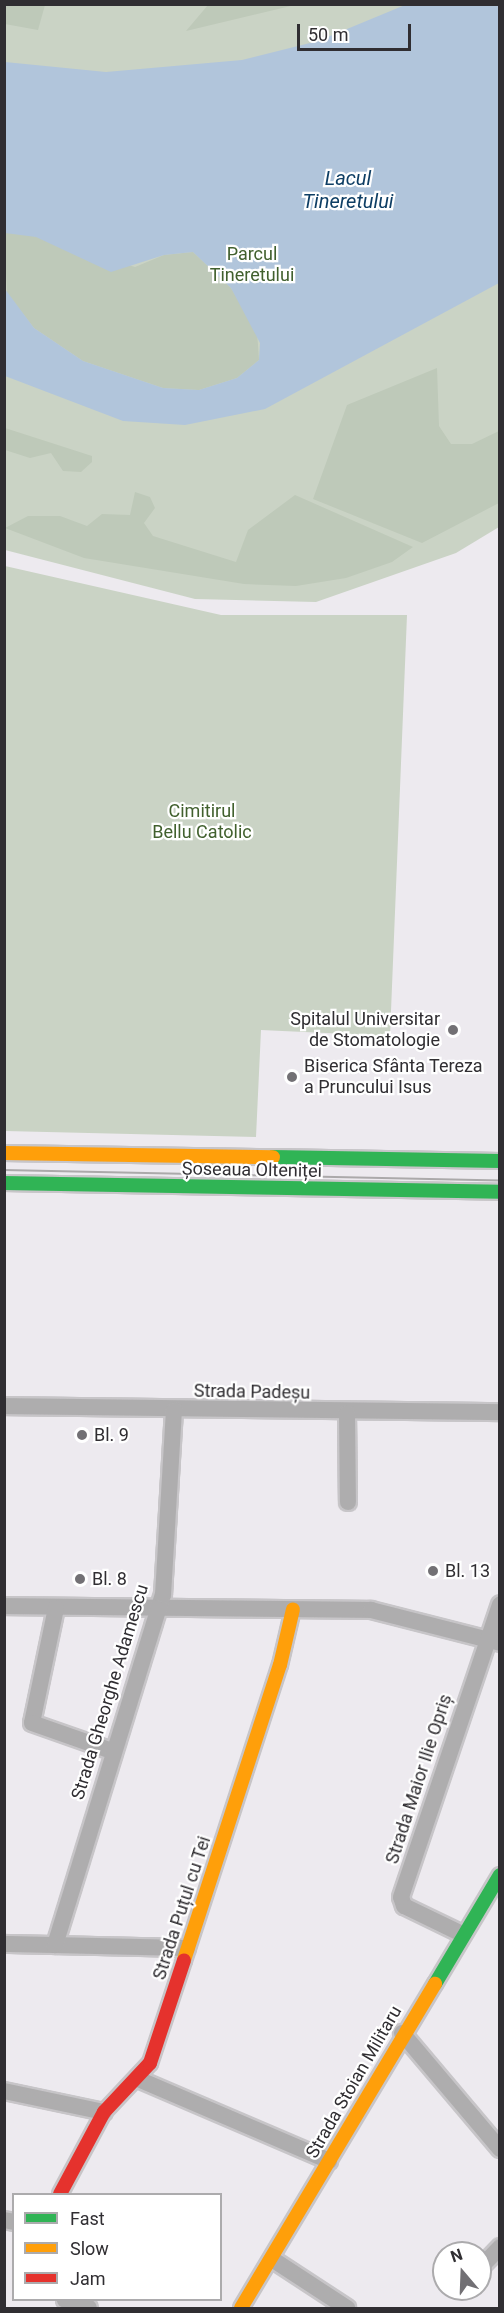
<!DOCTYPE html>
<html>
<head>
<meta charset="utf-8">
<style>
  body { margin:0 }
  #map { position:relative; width:504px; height:2313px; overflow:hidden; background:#edeaef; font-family:Roboto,sans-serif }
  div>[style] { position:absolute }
  .green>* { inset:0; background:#cad3c5 }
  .forest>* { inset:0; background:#bec9b9 }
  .water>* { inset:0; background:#b1c5db }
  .roads { filter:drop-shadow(2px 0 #c7c5c8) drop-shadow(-2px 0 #c7c5c8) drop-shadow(0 2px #c7c5c8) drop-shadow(0 -2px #c7c5c8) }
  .street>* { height:16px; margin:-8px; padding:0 8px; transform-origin:8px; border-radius:8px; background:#aeadae }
  .fast>* { height:14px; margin:-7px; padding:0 7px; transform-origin:7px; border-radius:7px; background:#30b455 }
  .slow>* { height:14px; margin:-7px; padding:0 7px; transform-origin:7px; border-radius:7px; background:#ff9f0a }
  .jam>* { height:14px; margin:-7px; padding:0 7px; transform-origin:7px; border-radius:7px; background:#e5322d }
  .tram>* { height:1.5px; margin:-0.75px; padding:0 0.75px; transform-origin:0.75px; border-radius:0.75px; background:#aba9aa }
  .dots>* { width:16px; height:16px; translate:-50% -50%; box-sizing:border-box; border:3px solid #fff; border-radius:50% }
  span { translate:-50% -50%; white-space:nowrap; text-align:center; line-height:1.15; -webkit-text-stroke:4.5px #fff; paint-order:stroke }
  .park-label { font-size:18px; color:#41602e }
  .poi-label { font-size:18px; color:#302e32 }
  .right { translate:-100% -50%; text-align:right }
  .left { translate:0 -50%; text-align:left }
  .street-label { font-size:18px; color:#302e32 }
  .water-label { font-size:20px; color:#0e3e64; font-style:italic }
  .frame { position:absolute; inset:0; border:6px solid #302e32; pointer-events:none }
  .legend { position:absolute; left:12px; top:2193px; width:210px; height:108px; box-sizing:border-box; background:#fff; border:2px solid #acabad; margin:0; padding:8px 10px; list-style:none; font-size:18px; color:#302e32 }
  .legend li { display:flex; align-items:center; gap:12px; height:30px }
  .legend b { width:30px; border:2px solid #acabad }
  .north { position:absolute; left:432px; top:2241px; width:60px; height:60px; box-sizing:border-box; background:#fff; border:2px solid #acabad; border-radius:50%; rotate:341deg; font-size:16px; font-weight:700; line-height:24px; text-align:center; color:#302e32 }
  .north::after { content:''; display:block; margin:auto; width:21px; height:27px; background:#727074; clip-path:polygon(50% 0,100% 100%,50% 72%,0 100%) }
  .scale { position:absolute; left:297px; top:24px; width:114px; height:27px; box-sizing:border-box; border:3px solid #302e32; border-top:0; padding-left:8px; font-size:18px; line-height:21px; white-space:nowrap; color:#302e32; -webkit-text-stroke:4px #fff; paint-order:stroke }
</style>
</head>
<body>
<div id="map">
  <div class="green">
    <div style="clip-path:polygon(4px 5px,499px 5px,499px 527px,456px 553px,316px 602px,195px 599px,5px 550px)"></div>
    <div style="clip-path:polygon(5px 566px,221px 615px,407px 615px,390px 1036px,261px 1030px,256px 1137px,5px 1131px)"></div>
  </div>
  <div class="forest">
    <div style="clip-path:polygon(4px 5px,45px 5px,38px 30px,5px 24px)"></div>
    <div style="clip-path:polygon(208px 5px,208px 4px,295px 5px,186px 31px)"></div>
    <div style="clip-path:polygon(18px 231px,135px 267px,164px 255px,193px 252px,231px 288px,257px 331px,259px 360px,237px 378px,199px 390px,163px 388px,83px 361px,34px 328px,7px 293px,4px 233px)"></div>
    <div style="clip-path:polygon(437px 368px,439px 426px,451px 444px,472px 444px,499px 431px,499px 503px,422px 543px,313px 499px,347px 405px)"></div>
    <div style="clip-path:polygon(5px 428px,92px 456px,92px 462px,81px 472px,63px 471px,51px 453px,30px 458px,5px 450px)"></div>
    <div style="clip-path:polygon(135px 492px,150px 497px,155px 508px,144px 523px,153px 536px,236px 562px,248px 530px,295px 495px,413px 547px,392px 562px,346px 578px,296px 586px,244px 584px,84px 558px,5px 528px,28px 516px,60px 516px,87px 526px,102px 514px,130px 515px)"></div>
  </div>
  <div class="water">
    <div style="clip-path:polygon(405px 5px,499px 5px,499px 283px,265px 409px,185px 425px,123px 421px,5px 376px,5px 289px,34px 328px,83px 361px,163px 388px,199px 390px,237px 378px,259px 360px,260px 343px,231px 288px,193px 252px,164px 255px,111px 272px,36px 237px,5px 233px,5px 62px,106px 72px,242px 60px,318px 41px)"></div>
  </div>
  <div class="roads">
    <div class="street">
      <div style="left:4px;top:1406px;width:496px;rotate:0.7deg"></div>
      <div style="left:347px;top:1413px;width:89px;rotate:89.4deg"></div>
      <div style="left:4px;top:1606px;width:367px;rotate:0.6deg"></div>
      <div style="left:371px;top:1610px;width:133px;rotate:14.3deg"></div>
      <div style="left:56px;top:1608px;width:117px;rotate:101.8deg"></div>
      <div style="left:32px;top:1723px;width:85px;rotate:19.3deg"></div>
      <div style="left:462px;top:1934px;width:64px;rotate:-154.2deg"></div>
      <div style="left:404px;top:1906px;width:9px;rotate:-108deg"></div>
      <div style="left:401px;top:1897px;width:309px;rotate:-71.3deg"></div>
      <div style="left:4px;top:1944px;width:183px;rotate:1.3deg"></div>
      <div style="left:55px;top:1945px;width:366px;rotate:-72.9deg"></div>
      <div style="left:163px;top:1595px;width:185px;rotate:-86.6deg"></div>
      <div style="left:402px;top:2033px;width:152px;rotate:49.8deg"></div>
      <div style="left:138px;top:2079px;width:208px;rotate:23.2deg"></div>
      <div style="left:4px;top:2091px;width:102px;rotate:11.9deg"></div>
      <div style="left:4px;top:2220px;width:10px;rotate:11deg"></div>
      <div style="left:272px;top:2259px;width:90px;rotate:33.2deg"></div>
      <div style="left:480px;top:2268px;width:29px;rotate:-46deg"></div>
      <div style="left:65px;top:2300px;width:25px;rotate:18deg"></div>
    </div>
    <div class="fast">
      <div style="left:273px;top:1157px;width:227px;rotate:1deg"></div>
      <div style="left:4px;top:1183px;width:496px;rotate:1deg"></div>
      <div style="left:435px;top:1984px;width:127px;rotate:-59.2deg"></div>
    </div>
    <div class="slow">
      <div style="left:4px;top:1153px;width:269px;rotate:0.9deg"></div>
      <div style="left:184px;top:1960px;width:310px;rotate:-72deg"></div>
      <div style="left:280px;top:1665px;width:57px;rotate:-76.9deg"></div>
      <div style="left:241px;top:2308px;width:378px;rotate:-59.1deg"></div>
    </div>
    <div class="jam">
      <div style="left:60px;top:2194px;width:93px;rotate:-61.8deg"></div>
      <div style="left:104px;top:2112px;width:67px;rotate:-46.8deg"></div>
      <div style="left:150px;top:2063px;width:108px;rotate:-71.7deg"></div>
    </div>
  </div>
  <div class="tram">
    <div style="left:4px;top:1170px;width:496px;rotate:1.2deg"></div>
  </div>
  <div class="dots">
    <div style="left:453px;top:1030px;background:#727074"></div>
    <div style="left:292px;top:1077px;background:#727074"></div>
    <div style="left:82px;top:1435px;background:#727074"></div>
    <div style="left:433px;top:1571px;background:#727074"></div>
    <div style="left:80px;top:1579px;background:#727074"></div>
  </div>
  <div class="park-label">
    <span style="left:252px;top:265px">Parcul<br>Tineretului</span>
    <span style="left:202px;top:822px">Cimitirul<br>Bellu Catolic</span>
  </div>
  <div class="poi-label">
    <span class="right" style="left:440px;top:1030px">Spitalul Universitar<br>de Stomatologie</span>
    <span class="left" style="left:304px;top:1077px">Biserica Sfânta Tereza<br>a Pruncului Isus</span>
    <span class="left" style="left:94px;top:1435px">Bl. 9</span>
    <span class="left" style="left:445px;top:1571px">Bl. 13</span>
    <span class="left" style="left:92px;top:1579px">Bl. 8</span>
  </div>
  <div class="street-label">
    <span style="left:252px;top:1170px;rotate:1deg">Șoseaua Olteniței</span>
    <span style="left:252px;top:1392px;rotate:1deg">Strada Padeșu</span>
    <span style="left:110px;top:1692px;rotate:-73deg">Strada Gheorghe Adamescu</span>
    <span style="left:419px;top:1779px;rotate:-72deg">Strada Maior Ilie Opriș</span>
    <span style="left:182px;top:1908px;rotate:-72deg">Strada Puțul cu Tei</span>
    <span style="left:354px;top:2082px;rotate:-60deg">Strada Stoian Militaru</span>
  </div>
  <div class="water-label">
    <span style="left:348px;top:190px">Lacul<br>Tineretului</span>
  </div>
  <div class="frame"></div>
  <ul class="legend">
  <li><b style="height:8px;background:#30b455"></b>Fast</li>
  <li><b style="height:8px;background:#ff9f0a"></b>Slow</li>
  <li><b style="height:8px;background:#e5322d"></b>Jam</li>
  </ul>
  <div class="north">N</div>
  <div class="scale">50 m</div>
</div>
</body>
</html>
